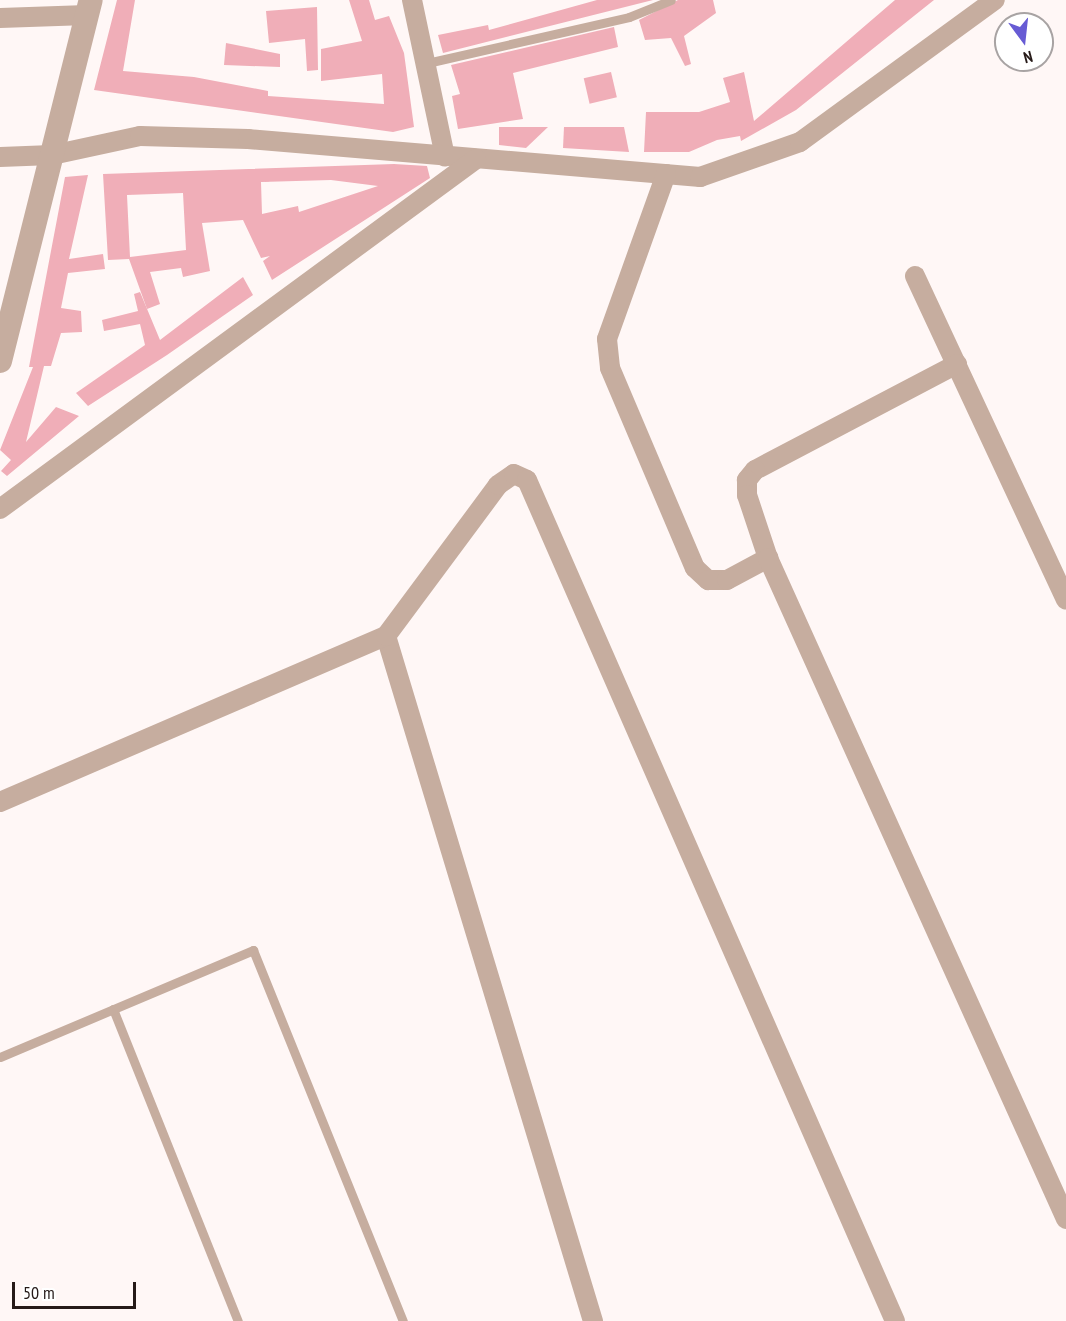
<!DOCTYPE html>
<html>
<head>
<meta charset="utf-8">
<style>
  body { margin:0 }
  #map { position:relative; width:1066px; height:1321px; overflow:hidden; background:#fff7f6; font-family:"PT Sans Narrow",sans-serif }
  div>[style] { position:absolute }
  .building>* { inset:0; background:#f0aeb8; transform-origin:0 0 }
  .service>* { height:9px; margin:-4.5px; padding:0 4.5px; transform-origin:4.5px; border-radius:4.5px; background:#c6ad9f }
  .minor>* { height:20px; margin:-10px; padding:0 10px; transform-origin:10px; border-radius:10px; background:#c6ad9f }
  .tertiary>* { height:24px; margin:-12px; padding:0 12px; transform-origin:12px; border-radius:12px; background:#c6ad9f }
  span { translate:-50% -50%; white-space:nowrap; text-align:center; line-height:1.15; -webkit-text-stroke:4.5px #fff; paint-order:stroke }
  .north { position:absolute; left:994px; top:12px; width:60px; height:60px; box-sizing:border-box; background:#fff; border:2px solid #a8a3a3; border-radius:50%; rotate:165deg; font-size:16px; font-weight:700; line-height:24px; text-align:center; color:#261a18 }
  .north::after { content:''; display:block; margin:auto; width:21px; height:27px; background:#675bd4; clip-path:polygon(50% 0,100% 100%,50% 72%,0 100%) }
  .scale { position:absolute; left:12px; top:1282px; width:124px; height:27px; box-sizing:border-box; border:3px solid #261a18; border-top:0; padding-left:8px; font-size:18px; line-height:21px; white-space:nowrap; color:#261a18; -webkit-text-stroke:4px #fff; paint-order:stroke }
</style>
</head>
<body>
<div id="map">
  <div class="building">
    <div style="clip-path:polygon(117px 0,135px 0,123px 71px,194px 77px,268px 91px,268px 96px,384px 104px,382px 74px,321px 81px,321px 49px,362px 41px,349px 0,369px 0,375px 20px,389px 16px,404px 53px,414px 127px,393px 132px,94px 90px)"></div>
    <div style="clip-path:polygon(597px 0,653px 0,443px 53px,438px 35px,488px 25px,489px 30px)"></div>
    <div style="clip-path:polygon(678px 0,713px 0,716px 13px,684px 36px,691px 64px,685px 66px,671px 38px,645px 40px,639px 20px)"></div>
    <div style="clip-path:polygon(895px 0,934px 0,796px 110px,741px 141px,740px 136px,717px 140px,689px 152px,644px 152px,646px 112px,699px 112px,730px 102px,723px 78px,744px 72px,754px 121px)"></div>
    <div style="clip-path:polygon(317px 7px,318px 70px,307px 71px,305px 39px,269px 43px,266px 11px)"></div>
    <div style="clip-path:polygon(614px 27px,618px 47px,513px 73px,523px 119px,458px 129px,452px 96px,460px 94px,451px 65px)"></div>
    <div style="clip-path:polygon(226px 43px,280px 54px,280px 67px,224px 65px)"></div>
    <div style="left:611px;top:72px;width:26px;height:28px;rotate:77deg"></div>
    <div style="clip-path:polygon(499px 127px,548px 127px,526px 148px,499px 145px)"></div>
    <div style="clip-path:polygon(564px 127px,624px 127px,629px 152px,563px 148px)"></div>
    <div style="clip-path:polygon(evenodd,394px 164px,427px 166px,430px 178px,272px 280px,263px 261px,270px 256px,261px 258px,243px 220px,202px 223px,210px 271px,183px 277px,181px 268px,150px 272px,160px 304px,147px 309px,129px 259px,108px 260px,103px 174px,394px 164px,331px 180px,378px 186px,299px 212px,298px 206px,262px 214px,261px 182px,331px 180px,394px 164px,183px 193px,186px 250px,130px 257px,127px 195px,183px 193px)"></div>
    <div style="clip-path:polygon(88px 175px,69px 259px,103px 254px,105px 269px,68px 273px,61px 308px,81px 311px,82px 332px,61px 333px,51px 366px,44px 366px,26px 442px,56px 407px,79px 416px,7px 476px,1px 471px,11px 460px,0 450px,33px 367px,29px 367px,65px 177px)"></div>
    <div style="clip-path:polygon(243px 277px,253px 295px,167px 355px,88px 406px,76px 393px,145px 345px,140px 324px,104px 331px,102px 320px,138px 311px,134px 294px,140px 292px,160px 340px)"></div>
  </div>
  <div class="service">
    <div style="left:427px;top:63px;width:207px;rotate:-12.8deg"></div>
    <div style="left:629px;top:17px;width:45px;rotate:-22deg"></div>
    <div style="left:113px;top:1009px;width:336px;rotate:68.2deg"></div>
    <div style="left:0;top:1057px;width:275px;rotate:-22.9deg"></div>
    <div style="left:253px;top:950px;width:400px;rotate:68deg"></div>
  </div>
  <div class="minor">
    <div style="left:412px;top:0;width:160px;rotate:78.1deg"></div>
    <div style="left:0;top:18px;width:87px;rotate:-2deg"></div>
    <div style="left:0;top:157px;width:52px;rotate:-2.2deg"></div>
    <div style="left:52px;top:155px;width:90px;rotate:-12.2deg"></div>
    <div style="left:140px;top:136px;width:108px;rotate:1.6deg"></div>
    <div style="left:248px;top:139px;width:454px;rotate:4.8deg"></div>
    <div style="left:700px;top:177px;width:106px;rotate:-19.3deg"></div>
    <div style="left:800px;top:142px;width:241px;rotate:-36.1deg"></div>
    <div style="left:666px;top:174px;width:175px;rotate:109.7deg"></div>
    <div style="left:607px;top:339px;width:29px;rotate:84deg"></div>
    <div style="left:610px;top:368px;width:217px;rotate:67deg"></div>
    <div style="left:695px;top:568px;width:18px;rotate:43deg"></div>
    <div style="left:708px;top:580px;width:19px"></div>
    <div style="left:727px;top:580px;width:47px;rotate:-28.2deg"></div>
    <div style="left:915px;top:276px;width:357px;rotate:65deg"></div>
    <div style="left:957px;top:364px;width:228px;rotate:152.3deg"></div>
    <div style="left:755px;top:470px;width:13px;rotate:129deg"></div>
    <div style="left:747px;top:480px;width:15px;rotate:90deg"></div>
    <div style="left:747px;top:495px;width:66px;rotate:71.6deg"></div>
    <div style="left:768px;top:558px;width:725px;rotate:65.73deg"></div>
    <div style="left:0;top:509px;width:591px;rotate:-36.33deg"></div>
    <div style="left:386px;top:636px;width:716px;rotate:73.19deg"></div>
    <div style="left:0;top:802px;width:420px;rotate:-23.3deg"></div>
    <div style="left:386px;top:636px;width:188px;rotate:-53.4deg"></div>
    <div style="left:498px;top:485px;width:19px;rotate:-35deg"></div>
    <div style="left:514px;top:474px;width:14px;rotate:25deg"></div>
    <div style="left:527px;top:480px;width:918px;rotate:66.37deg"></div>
  </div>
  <div class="tertiary">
    <div style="left:0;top:361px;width:372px;rotate:-75.9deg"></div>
  </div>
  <div class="north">N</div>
  <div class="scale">50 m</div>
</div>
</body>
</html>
